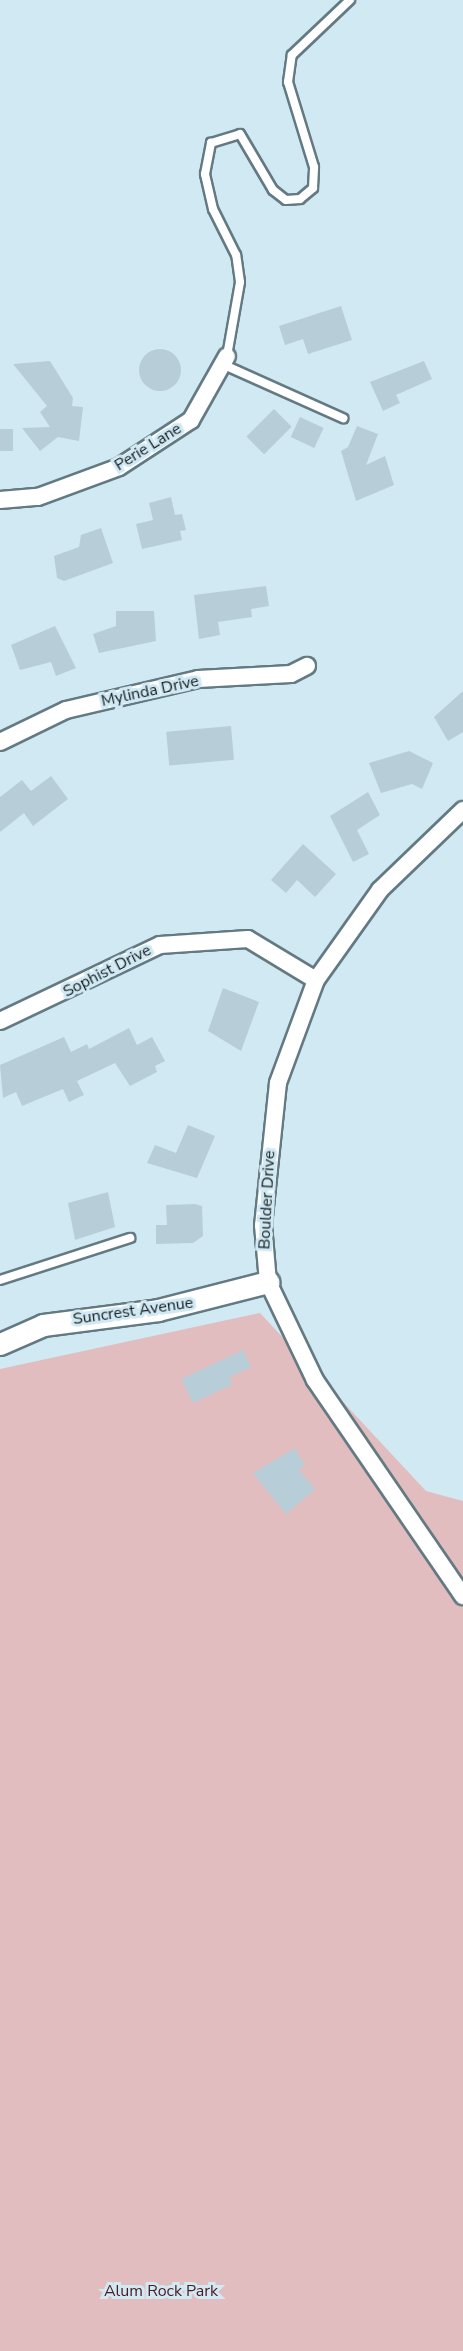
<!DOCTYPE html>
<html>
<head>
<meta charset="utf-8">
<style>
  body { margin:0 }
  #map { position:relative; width:463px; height:2351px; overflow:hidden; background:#d1e9f3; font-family:"Nunito Sans",sans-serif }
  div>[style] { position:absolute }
  .green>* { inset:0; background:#e1bdbf }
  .building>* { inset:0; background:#b7ced8; transform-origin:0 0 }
  .round { border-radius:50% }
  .roads { filter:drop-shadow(2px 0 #647a83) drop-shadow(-2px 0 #647a83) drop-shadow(0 2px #647a83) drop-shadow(0 -2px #647a83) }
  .service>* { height:8px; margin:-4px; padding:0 4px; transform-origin:4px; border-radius:4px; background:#fff }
  .minor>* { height:16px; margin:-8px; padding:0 8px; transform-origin:8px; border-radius:8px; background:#fff }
  .tertiary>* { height:21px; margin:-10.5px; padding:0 10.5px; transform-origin:10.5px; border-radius:10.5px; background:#fff }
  span { translate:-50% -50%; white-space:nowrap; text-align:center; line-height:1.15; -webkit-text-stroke:6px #d1e9f3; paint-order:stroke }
  .street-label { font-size:16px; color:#131b1f }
  .park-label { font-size:16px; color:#4d1a22 }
</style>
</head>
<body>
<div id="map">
  <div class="green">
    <div style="clip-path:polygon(260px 1313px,426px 1491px,463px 1501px,463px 2351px,0 2351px,0 1369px)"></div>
  </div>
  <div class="building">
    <div style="clip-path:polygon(341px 306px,352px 340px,308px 354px,303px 339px,285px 345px,279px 326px)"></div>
    <div class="round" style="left:139px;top:349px;width:42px;height:42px"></div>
    <div style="clip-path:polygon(50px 361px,73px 398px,72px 406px,83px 407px,79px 441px,58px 437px,40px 451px,22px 428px,50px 427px,40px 412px,47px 406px,13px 364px)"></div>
    <div style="clip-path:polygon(424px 361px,432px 379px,396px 395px,400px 403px,383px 411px,370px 382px)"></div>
    <div style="left:274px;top:409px;width:25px;height:39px;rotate:45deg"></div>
    <div style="left:300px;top:417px;width:26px;height:22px;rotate:25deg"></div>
    <div style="clip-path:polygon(357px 426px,378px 434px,366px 465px,385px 456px,394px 485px,356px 501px,341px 451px,348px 447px)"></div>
    <div style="left:0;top:429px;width:13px;height:22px"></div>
    <div style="clip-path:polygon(171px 497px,175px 515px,182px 514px,186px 530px,180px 531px,182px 540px,142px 549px,136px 524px,153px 520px,149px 503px)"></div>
    <div style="clip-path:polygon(101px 528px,113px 563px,64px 581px,57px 578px,54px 556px,79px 547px,81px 535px)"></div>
    <div style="clip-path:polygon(266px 586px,269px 606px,251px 609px,252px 617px,218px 622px,220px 635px,199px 639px,194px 595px)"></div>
    <div style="clip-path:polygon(116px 611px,154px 611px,156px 641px,99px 653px,93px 634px,116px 626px)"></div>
    <div style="clip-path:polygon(55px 626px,76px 668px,56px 676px,51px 662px,20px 670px,11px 645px)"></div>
    <div style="clip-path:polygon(463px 691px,463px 732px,448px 741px,434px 717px)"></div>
    <div style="left:231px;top:726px;width:34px;height:65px;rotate:85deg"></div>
    <div style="clip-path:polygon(409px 751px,433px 763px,422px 789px,412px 784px,381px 793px,369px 763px)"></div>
    <div style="clip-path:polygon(51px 776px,68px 799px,33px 826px,24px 813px,0 832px,0 797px,22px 780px,31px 791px)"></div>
    <div style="clip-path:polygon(368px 792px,380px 815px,357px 830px,369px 854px,353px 862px,330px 816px)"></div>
    <div style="clip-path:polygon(303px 844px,336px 874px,315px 897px,297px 880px,286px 893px,271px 880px)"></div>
    <div style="clip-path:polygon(223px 988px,259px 1002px,241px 1051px,208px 1031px)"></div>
    <div style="clip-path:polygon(129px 1028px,137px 1045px,152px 1037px,165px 1061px,155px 1066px,157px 1072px,130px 1086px,115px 1063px,77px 1081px,84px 1095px,69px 1102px,63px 1089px,22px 1106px,16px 1092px,3px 1098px,0 1065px,64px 1037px,71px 1052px,87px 1044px,89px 1049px)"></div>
    <div style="clip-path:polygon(188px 1125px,215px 1136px,197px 1178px,147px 1163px,155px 1145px,176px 1153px)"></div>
    <div style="clip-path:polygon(108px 1192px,115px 1227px,75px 1240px,68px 1203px)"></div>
    <div style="clip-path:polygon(195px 1204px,202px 1206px,203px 1236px,193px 1243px,156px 1244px,156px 1225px,167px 1225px,166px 1205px)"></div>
    <div style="clip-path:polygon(243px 1350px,251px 1367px,229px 1377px,233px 1384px,193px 1403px,181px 1379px)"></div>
    <div style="clip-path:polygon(295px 1448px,305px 1466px,298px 1469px,315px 1489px,286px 1514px,253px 1473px)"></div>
  </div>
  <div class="roads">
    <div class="service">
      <div style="left:227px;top:356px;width:75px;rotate:-80deg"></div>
      <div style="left:240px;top:282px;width:27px;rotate:-98deg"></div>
      <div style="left:236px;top:255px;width:51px;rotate:-116.6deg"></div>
      <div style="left:213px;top:209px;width:36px;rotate:-103deg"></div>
      <div style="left:205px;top:174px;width:32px;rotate:-79deg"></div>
      <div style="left:211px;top:143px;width:30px;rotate:-17deg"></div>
      <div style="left:240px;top:134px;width:65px;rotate:59.5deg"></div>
      <div style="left:273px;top:190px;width:16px;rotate:38deg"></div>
      <div style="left:286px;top:200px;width:14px;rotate:-4deg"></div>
      <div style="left:300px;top:199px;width:17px;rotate:-40deg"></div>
      <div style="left:313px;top:188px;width:21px;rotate:-87deg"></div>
      <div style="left:314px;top:167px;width:89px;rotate:-107deg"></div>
      <div style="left:288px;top:82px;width:27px;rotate:-82deg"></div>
      <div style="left:292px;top:55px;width:80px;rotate:-43.5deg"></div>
      <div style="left:222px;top:364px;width:133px;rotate:24.1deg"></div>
      <div style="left:0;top:1280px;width:137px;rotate:-17.9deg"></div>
    </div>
    <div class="minor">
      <div style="left:0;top:500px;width:38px;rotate:-5deg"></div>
      <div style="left:38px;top:497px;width:86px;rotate:-20.3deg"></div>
      <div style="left:119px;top:467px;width:86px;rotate:-33.1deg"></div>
      <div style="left:191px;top:420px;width:73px;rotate:-60.6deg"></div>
      <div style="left:0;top:742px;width:73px;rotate:-25.9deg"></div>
      <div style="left:66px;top:710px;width:136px;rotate:-13.2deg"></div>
      <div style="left:198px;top:679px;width:93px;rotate:-3.1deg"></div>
      <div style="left:291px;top:674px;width:18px;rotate:-27deg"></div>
      <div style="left:463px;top:810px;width:115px;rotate:136.1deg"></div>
      <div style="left:380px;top:890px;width:110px;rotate:125.4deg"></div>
      <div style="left:316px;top:980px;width:110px;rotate:110.3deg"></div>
      <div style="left:278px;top:1083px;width:143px;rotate:96deg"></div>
      <div style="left:263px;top:1225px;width:57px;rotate:85deg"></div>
      <div style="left:268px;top:1282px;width:109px;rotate:64.4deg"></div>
      <div style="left:315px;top:1380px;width:262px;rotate:55.6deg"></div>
      <div style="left:0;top:1021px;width:177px;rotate:-25.4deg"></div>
      <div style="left:160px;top:945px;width:88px;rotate:-3.9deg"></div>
      <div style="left:248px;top:939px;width:79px;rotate:31.1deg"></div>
    </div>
    <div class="tertiary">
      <div style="left:0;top:1344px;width:47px;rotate:-23.8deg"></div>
      <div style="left:43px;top:1325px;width:116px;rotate:-7.4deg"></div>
      <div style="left:158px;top:1310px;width:114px;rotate:-14.3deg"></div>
    </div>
  </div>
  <div class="street-label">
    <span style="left:148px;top:447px;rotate:-32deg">Perie Lane</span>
    <span style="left:150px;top:691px;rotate:-12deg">Mylinda Drive</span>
    <span style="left:107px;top:971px;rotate:-27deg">Sophist Drive</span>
    <span style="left:267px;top:1200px;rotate:-87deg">Boulder Drive</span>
    <span style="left:133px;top:1311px;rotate:-8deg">Suncrest Avenue</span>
  </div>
  <div class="park-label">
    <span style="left:161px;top:2291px">Alum Rock Park</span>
  </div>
</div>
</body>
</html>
